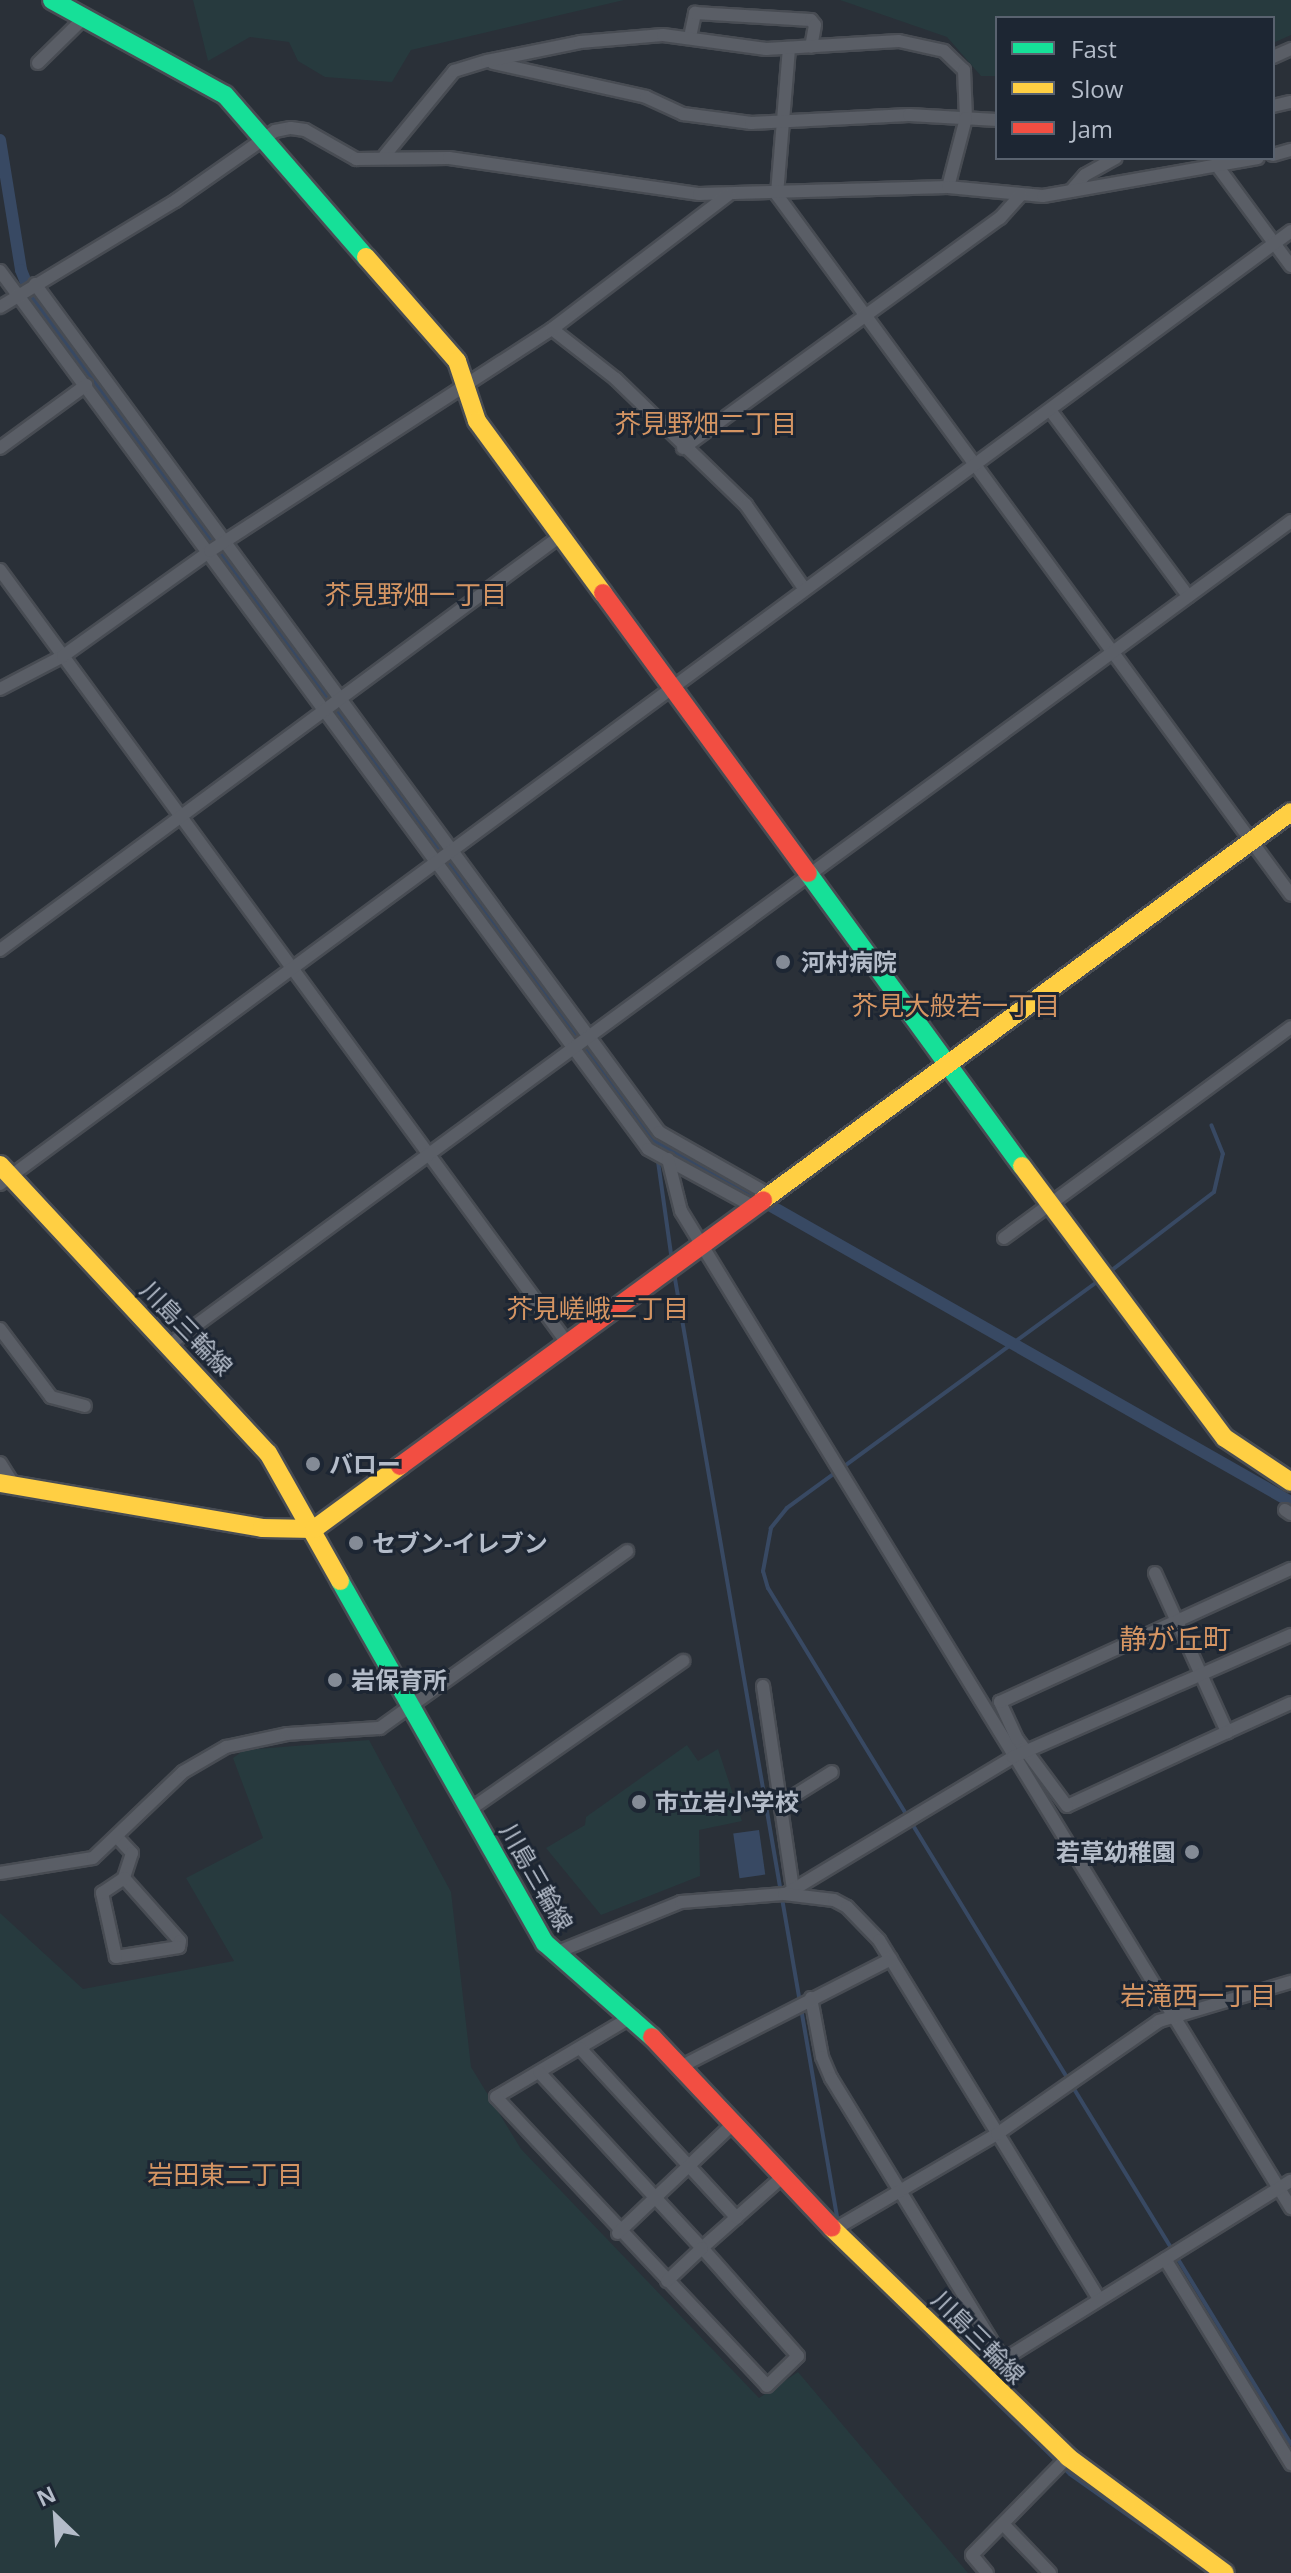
<!DOCTYPE html>
<html>
<head>
<meta charset="utf-8">
<style>
  body { margin:0 }
  #map { position:relative; width:1291px; height:2573px; overflow:hidden; background:#2a3038; font-family:"Open Sans","Noto Sans JP",sans-serif }
  div>[style] { position:absolute }
  .green>* { inset:0; background:#273a3e }
  .water>* { inset:0; background:#384963; transform-origin:0 0 }
  .stream>* { height:4px; margin:-2px; padding:0 2px; transform-origin:2px; border-radius:2px; background:#384963 }
  .canal>* { height:12px; margin:-6px; padding:0 6px; transform-origin:6px; border-radius:6px; background:#384963 }
  .roads { filter:drop-shadow(2px 0 #484c53) drop-shadow(-2px 0 #484c53) drop-shadow(0 2px #484c53) drop-shadow(0 -2px #484c53) }
  .street>* { height:12px; margin:-6px; padding:0 6px; transform-origin:6px; border-radius:6px; background:#5a5e66 }
  .fast>* { height:18px; margin:-9px; padding:0 9px; transform-origin:9px; border-radius:9px; background:#16e098 }
  .slow>* { height:18px; margin:-9px; padding:0 9px; transform-origin:9px; border-radius:9px; background:#ffcf43 }
  .jam>* { height:18px; margin:-9px; padding:0 9px; transform-origin:9px; border-radius:9px; background:#f24e42 }
  .dots>* { width:22px; height:22px; translate:-50% -50%; box-sizing:border-box; border:4px solid #1d2633; border-radius:50% }
  span { translate:-50% -50%; white-space:nowrap; text-align:center; line-height:1.15; -webkit-text-stroke:6px #1d2633; paint-order:stroke }
  .poi-label { font-size:24px; color:#b4bcc9; font-weight:700 }
  .left { translate:0 -50%; text-align:left }
  .right { translate:-100% -50%; text-align:right }
  .street-label { font-size:24px; color:#b4bcc9 }
  .neighbourhood-label { font-size:26px; color:#d59563 }
  .quarter-label { font-size:28px; color:#d59563 }
  .legend { position:absolute; left:995px; top:16px; width:280px; height:144px; box-sizing:border-box; background:#1d2633; border:2px solid #59626f; margin:0; padding:10px 14px; list-style:none; font-size:24px; color:#b4bcc9 }
  .legend li { display:flex; align-items:center; gap:16px; height:40px }
  .legend b { width:40px; border:2px solid #59626f }
  .north { position:absolute; left:16px; top:2477px; width:80px; height:80px; -webkit-text-stroke:6px #1d2633; paint-order:stroke; rotate:335deg; font-size:22px; font-weight:700; line-height:32px; text-align:center; color:#b4bcc9 }
  .north::after { content:''; display:block; margin:auto; width:28px; height:36px; background:#b4bcc9; clip-path:polygon(50% 0,100% 100%,50% 72%,0 100%) }
</style>
</head>
<body>
<div id="map">
  <div class="green">
    <div style="clip-path:polygon(193px 0,624px 0,411px 50px,392px 82px,325px 77px,298px 61px,289px 42px,250px 37px,208px 61px)"></div>
    <div style="clip-path:polygon(840px 0,1291px 0,1291px 35px,1273px 43px,1273px 18px,997px 18px,997px 76px,981px 76px,947px 37px)"></div>
    <div style="clip-path:polygon(369px 1740px,451px 1892px,471px 2067px,521px 2149px,759px 2398px,798px 2372px,968px 2573px,0 2573px,0 1913px,83px 1989px,234px 1961px,186px 1878px,263px 1838px,233px 1758px,244px 1750px)"></div>
    <div style="clip-path:polygon(687px 1745px,698px 1761px,718px 1749px,742px 1821px,699px 1830px,700px 1876px,601px 1915px,546px 1848px,585px 1825px,586px 1817px)"></div>
  </div>
  <div class="water">
    <div style="left:759px;top:1830px;width:45px;height:26px;rotate:82deg"></div>
  </div>
  <div class="stream">
    <div style="left:655px;top:1140px;width:122px;rotate:82deg"></div>
    <div style="left:674px;top:1273px;width:963px;rotate:80.2deg"></div>
    <div style="left:1108px;top:1273px;width:133px;rotate:-37.4deg"></div>
    <div style="left:1214px;top:1192px;width:39px;rotate:-77deg"></div>
    <div style="left:1223px;top:1154px;width:31px;rotate:-112deg"></div>
    <div style="left:1101px;top:1279px;width:389px;rotate:143.9deg"></div>
    <div style="left:787px;top:1508px;width:26px;rotate:129deg"></div>
    <div style="left:771px;top:1528px;width:44px;rotate:100.5deg"></div>
    <div style="left:763px;top:1571px;width:18px;rotate:74deg"></div>
    <div style="left:768px;top:1588px;width:1003px;rotate:58.58deg"></div>
    <div style="left:934px;top:2341px;width:190px;rotate:44.4deg"></div>
    <div style="left:1070px;top:2474px;width:100px;rotate:35.3deg"></div>
  </div>
  <div class="canal">
    <div style="left:0;top:140px;width:132px;rotate:80.8deg"></div>
    <div style="left:21px;top:270px;width:32px;rotate:68deg"></div>
    <div style="left:33px;top:300px;width:1045px;rotate:53.48deg"></div>
    <div style="left:655px;top:1140px;width:732px;rotate:29.65deg"></div>
  </div>
  <div class="roads">
    <div class="street">
      <div style="left:690px;top:37px;width:25px;rotate:-78deg"></div>
      <div style="left:695px;top:13px;width:116px;rotate:3.5deg"></div>
      <div style="left:811px;top:20px;width:6px;rotate:51deg"></div>
      <div style="left:815px;top:25px;width:22px;rotate:100deg"></div>
      <div style="left:789px;top:48px;width:147px;rotate:94.7deg"></div>
      <div style="left:777px;top:195px;width:868px;rotate:53.71deg"></div>
      <div style="left:1273px;top:57px;width:20px;rotate:-24deg"></div>
      <div style="left:38px;top:63px;width:66px;rotate:-44.4deg"></div>
      <div style="left:493px;top:63px;width:157px;rotate:12.5deg"></div>
      <div style="left:646px;top:97px;width:41px;rotate:24.7deg"></div>
      <div style="left:683px;top:114px;width:69px;rotate:7.5deg"></div>
      <div style="left:751px;top:123px;width:158px;rotate:-2.9deg"></div>
      <div style="left:909px;top:115px;width:88px;rotate:3.3deg"></div>
      <div style="left:1273px;top:106px;width:18px;rotate:-13deg"></div>
      <div style="left:385px;top:155px;width:109px;rotate:-50.6deg"></div>
      <div style="left:454px;top:71px;width:34px;rotate:-17deg"></div>
      <div style="left:487px;top:61px;width:95px;rotate:-11.5deg"></div>
      <div style="left:580px;top:42px;width:83px;rotate:-4.8deg"></div>
      <div style="left:663px;top:35px;width:104px;rotate:7.7deg"></div>
      <div style="left:766px;top:49px;width:133px;rotate:-3.4deg"></div>
      <div style="left:899px;top:41px;width:46px;rotate:12.5deg"></div>
      <div style="left:944px;top:51px;width:28px;rotate:44deg"></div>
      <div style="left:964px;top:70px;width:48px;rotate:87.6deg"></div>
      <div style="left:966px;top:118px;width:71px;rotate:104.6deg"></div>
      <div style="left:1273px;top:155px;width:19px;rotate:-16deg"></div>
      <div style="left:1218px;top:167px;width:123px;rotate:53.6deg"></div>
      <div style="left:1071px;top:191px;width:21px;rotate:-49deg"></div>
      <div style="left:1085px;top:175px;width:35px;rotate:-29deg"></div>
      <div style="left:0;top:271px;width:1091px;rotate:53.57deg"></div>
      <div style="left:648px;top:1149px;width:121px;rotate:28.7deg"></div>
      <div style="left:35px;top:284px;width:1053px;rotate:53.65deg"></div>
      <div style="left:659px;top:1132px;width:128px;rotate:29.6deg"></div>
      <div style="left:0;top:307px;width:205px;rotate:-31.2deg"></div>
      <div style="left:175px;top:201px;width:122px;rotate:-35deg"></div>
      <div style="left:275px;top:131px;width:16px;rotate:-11deg"></div>
      <div style="left:291px;top:128px;width:14px;rotate:8deg"></div>
      <div style="left:305px;top:130px;width:59px;rotate:29.6deg"></div>
      <div style="left:356px;top:159px;width:93px;rotate:-0.6deg"></div>
      <div style="left:449px;top:158px;width:253px;rotate:8.2deg"></div>
      <div style="left:699px;top:194px;width:249px;rotate:-1.6deg"></div>
      <div style="left:948px;top:187px;width:95px;rotate:5.4deg"></div>
      <div style="left:1043px;top:196px;width:218px;rotate:-10deg"></div>
      <div style="left:552px;top:329px;width:81px;rotate:38deg"></div>
      <div style="left:616px;top:379px;width:181px;rotate:44.1deg"></div>
      <div style="left:746px;top:505px;width:101px;rotate:55.1deg"></div>
      <div style="left:1050px;top:410px;width:232px;rotate:53.4deg"></div>
      <div style="left:0;top:448px;width:107px;rotate:-36.2deg"></div>
      <div style="left:683px;top:448px;width:392px;rotate:-36deg"></div>
      <div style="left:1000px;top:218px;width:31px;rotate:-48deg"></div>
      <div style="left:0;top:570px;width:960px;rotate:53.73deg"></div>
      <div style="left:0;top:689px;width:71px;rotate:-27.6deg"></div>
      <div style="left:63px;top:656px;width:181px;rotate:-35.5deg"></div>
      <div style="left:210px;top:551px;width:408px;rotate:-33deg"></div>
      <div style="left:552px;top:329px;width:221px;rotate:-37.3deg"></div>
      <div style="left:0;top:950px;width:695px;rotate:-36.46deg"></div>
      <div style="left:668px;top:1159px;width:54px;rotate:76deg"></div>
      <div style="left:681px;top:1211px;width:1169px;rotate:58.54deg"></div>
      <div style="left:0;top:1184px;width:1605px;rotate:-36.43deg"></div>
      <div style="left:1004px;top:1238px;width:356px;rotate:-36.3deg"></div>
      <div style="left:0;top:1329px;width:85px;rotate:53.1deg"></div>
      <div style="left:51px;top:1397px;width:35px;rotate:15deg"></div>
      <div style="left:169px;top:1345px;width:1392px;rotate:-36.29deg"></div>
      <div style="left:0;top:1463px;width:26px;rotate:58deg"></div>
      <div style="left:1285px;top:1510px;width:7px;rotate:34deg"></div>
      <div style="left:1155px;top:1573px;width:175px;rotate:65.6deg"></div>
      <div style="left:1227px;top:1732px;width:70px;rotate:-24.4deg"></div>
      <div style="left:763px;top:1686px;width:206px;rotate:81.6deg"></div>
      <div style="left:1227px;top:1732px;width:176px;rotate:155.2deg"></div>
      <div style="left:1067px;top:1806px;width:84px;rotate:-126.7deg"></div>
      <div style="left:1017px;top:1739px;width:41px;rotate:-114.7deg"></div>
      <div style="left:1000px;top:1702px;width:320px;rotate:-24.6deg"></div>
      <div style="left:781px;top:1804px;width:60px;rotate:-32.1deg"></div>
      <div style="left:471px;top:1809px;width:259px;rotate:-34.9deg"></div>
      <div style="left:117px;top:1837px;width:22px;rotate:47deg"></div>
      <div style="left:132px;top:1853px;width:26px;rotate:108deg"></div>
      <div style="left:124px;top:1878px;width:84px;rotate:48.4deg"></div>
      <div style="left:180px;top:1941px;width:6px;rotate:99deg"></div>
      <div style="left:179px;top:1947px;width:64px;rotate:171deg"></div>
      <div style="left:116px;top:1957px;width:66px;rotate:-102.3deg"></div>
      <div style="left:102px;top:1893px;width:27px;rotate:-34deg"></div>
      <div style="left:0;top:1873px;width:94px;rotate:-9.2deg"></div>
      <div style="left:93px;top:1858px;width:124px;rotate:-43.7deg"></div>
      <div style="left:183px;top:1772px;width:50px;rotate:-30.2deg"></div>
      <div style="left:226px;top:1747px;width:62px;rotate:-12deg"></div>
      <div style="left:287px;top:1734px;width:93px;rotate:-3.7deg"></div>
      <div style="left:380px;top:1728px;width:304px;rotate:-35.6deg"></div>
      <div style="left:786px;top:1894px;width:265px;rotate:-31.1deg"></div>
      <div style="left:1013px;top:1757px;width:304px;rotate:-23.7deg"></div>
      <div style="left:555px;top:1953px;width:136px;rotate:-22deg"></div>
      <div style="left:681px;top:1902px;width:103px;rotate:-4.4deg"></div>
      <div style="left:784px;top:1894px;width:50px;rotate:6.8deg"></div>
      <div style="left:834px;top:1900px;width:15px;rotate:28deg"></div>
      <div style="left:847px;top:1907px;width:46px;rotate:45.9deg"></div>
      <div style="left:879px;top:1940px;width:421px;rotate:58.5deg"></div>
      <div style="left:811px;top:1998px;width:60px;rotate:79.4deg"></div>
      <div style="left:822px;top:2057px;width:23px;rotate:67deg"></div>
      <div style="left:831px;top:2078px;width:328px;rotate:58.6deg"></div>
      <div style="left:633px;top:2016px;width:159px;rotate:149.4deg"></div>
      <div style="left:496px;top:2097px;width:396px;rotate:46.8deg"></div>
      <div style="left:767px;top:2386px;width:43px;rotate:-44.1deg"></div>
      <div style="left:798px;top:2356px;width:144px;rotate:-131.6deg"></div>
      <div style="left:702px;top:2248px;width:106px;rotate:-41.5deg"></div>
      <div style="left:580px;top:2048px;width:231px;rotate:47.3deg"></div>
      <div style="left:680px;top:2067px;width:237px;rotate:-27.1deg"></div>
      <div style="left:539px;top:2072px;width:240px;rotate:47.2deg"></div>
      <div style="left:702px;top:2248px;width:48px;rotate:136.7deg"></div>
      <div style="left:835px;top:2229px;width:188px;rotate:-30.4deg"></div>
      <div style="left:997px;top:2134px;width:198px;rotate:-34.9deg"></div>
      <div style="left:1159px;top:2021px;width:138px;rotate:-16.5deg"></div>
      <div style="left:618px;top:2233px;width:157px;rotate:-43.5deg"></div>
      <div style="left:1165px;top:2259px;width:241px;rotate:58.4deg"></div>
      <div style="left:982px;top:2373px;width:364px;rotate:-31.9deg"></div>
      <div style="left:1003px;top:2524px;width:68px;rotate:46.2deg"></div>
      <div style="left:987px;top:2573px;width:23px;rotate:-130deg"></div>
      <div style="left:972px;top:2555px;width:137px;rotate:-45.6deg"></div>
    </div>
    <div class="fast">
      <div style="left:52px;top:0;width:197px;rotate:28.8deg"></div>
      <div style="left:225px;top:95px;width:215px;rotate:49deg"></div>
      <div style="left:808px;top:873px;width:363px;rotate:53.9deg"></div>
      <div style="left:340px;top:1581px;width:416px;rotate:60.5deg"></div>
      <div style="left:545px;top:1943px;width:142px;rotate:41.3deg"></div>
    </div>
    <div class="slow">
      <div style="left:366px;top:257px;width:138px;rotate:48.8deg"></div>
      <div style="left:457px;top:361px;width:63px;rotate:71.6deg"></div>
      <div style="left:477px;top:421px;width:213px;rotate:53.8deg"></div>
      <div style="left:0;top:1165px;width:393px;rotate:47.1deg"></div>
      <div style="left:268px;top:1453px;width:147px;rotate:60.6deg"></div>
      <div style="left:1022px;top:1166px;width:339px;rotate:53.3deg"></div>
      <div style="left:1225px;top:1438px;width:79px;rotate:33.7deg"></div>
      <div style="left:763px;top:1200px;width:655px;rotate:-36.31deg"></div>
      <div style="left:0;top:1483px;width:266px;rotate:9.7deg"></div>
      <div style="left:262px;top:1528px;width:52px;rotate:1.1deg"></div>
      <div style="left:314px;top:1529px;width:107px;rotate:-36.2deg"></div>
      <div style="left:832px;top:2228px;width:329px;rotate:44.1deg"></div>
      <div style="left:1068px;top:2457px;width:195px;rotate:36.5deg"></div>
    </div>
    <div class="jam">
      <div style="left:603px;top:593px;width:347px;rotate:53.8deg"></div>
      <div style="left:400px;top:1466px;width:450px;rotate:-36.2deg"></div>
      <div style="left:652px;top:2037px;width:262px;rotate:46.7deg"></div>
    </div>
  </div>
  <div class="dots">
    <div style="left:783px;top:962px;background:#848b96"></div>
    <div style="left:313px;top:1464px;background:#848b96"></div>
    <div style="left:356px;top:1543px;background:#848b96"></div>
    <div style="left:335px;top:1680px;background:#848b96"></div>
    <div style="left:639px;top:1802px;background:#848b96"></div>
    <div style="left:1192px;top:1852px;background:#848b96"></div>
  </div>
  <div class="poi-label">
    <span class="left" style="left:801px;top:962px">河村病院</span>
    <span class="left" style="left:329px;top:1464px">バロー</span>
    <span class="left" style="left:372px;top:1543px">セブン-イレブン</span>
    <span class="left" style="left:351px;top:1680px">岩保育所</span>
    <span class="left" style="left:655px;top:1802px">市立岩小学校</span>
    <span class="right" style="left:1176px;top:1852px">若草幼稚園</span>
  </div>
  <div class="street-label">
    <span style="left:187px;top:1328px;rotate:46deg">川島三輪線</span>
    <span style="left:537px;top:1877px;rotate:60deg">川島三輪線</span>
    <span style="left:979px;top:2337px;rotate:45deg">川島三輪線</span>
  </div>
  <div class="neighbourhood-label">
    <span style="left:706px;top:424px">芥見野畑二丁目</span>
    <span style="left:416px;top:595px">芥見野畑一丁目</span>
    <span style="left:956px;top:1006px">芥見大般若一丁目</span>
    <span style="left:598px;top:1309px">芥見嵯峨二丁目</span>
    <span style="left:1198px;top:1996px">岩滝西一丁目</span>
    <span style="left:225px;top:2175px">岩田東二丁目</span>
  </div>
  <div class="quarter-label">
    <span style="left:1175px;top:1638px">静が丘町</span>
  </div>
  <ul class="legend">
  <li><b style="height:10px;background:#16e098"></b>Fast</li>
  <li><b style="height:10px;background:#ffcf43"></b>Slow</li>
  <li><b style="height:10px;background:#f24e42"></b>Jam</li>
  </ul>
  <div class="north">N</div>
</div>
</body>
</html>
